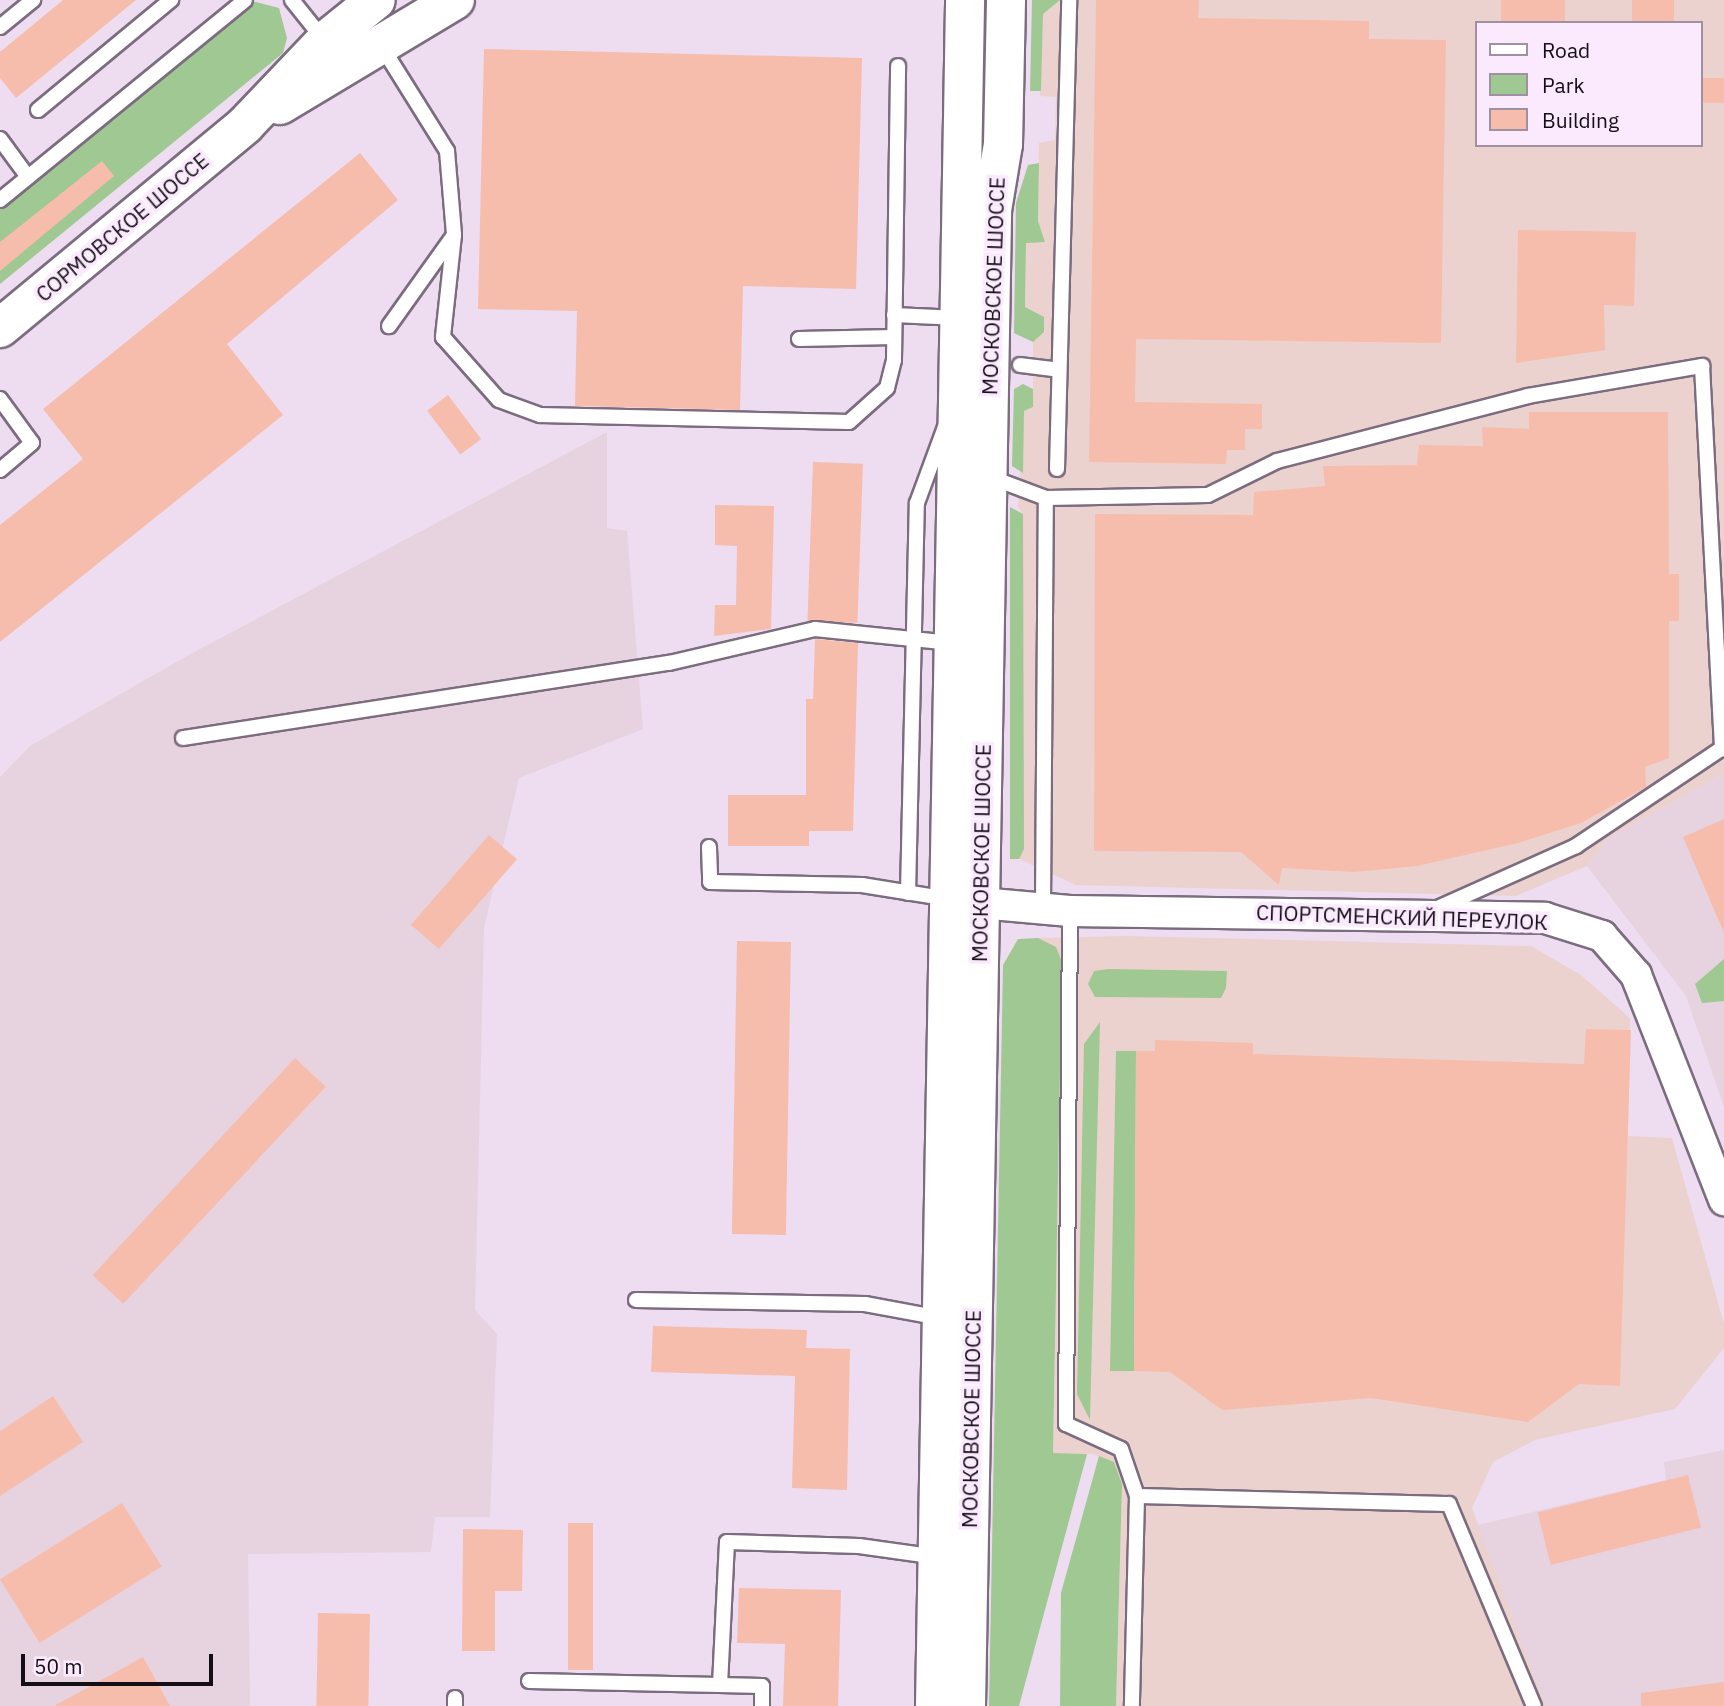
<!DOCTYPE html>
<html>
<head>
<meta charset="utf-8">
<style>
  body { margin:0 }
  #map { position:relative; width:1724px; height:1706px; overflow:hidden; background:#eedcf1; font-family:"IBM Plex Sans",sans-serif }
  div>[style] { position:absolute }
  .commercial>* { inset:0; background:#ecd2ce }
  .industrial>* { inset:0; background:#e7d2e0 }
  .green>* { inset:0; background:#a0c892 }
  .building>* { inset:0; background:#f6bdad; transform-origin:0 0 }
  .roads { filter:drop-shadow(2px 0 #7c6c7f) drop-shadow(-2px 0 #7c6c7f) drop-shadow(0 2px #7c6c7f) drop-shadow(0 -2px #7c6c7f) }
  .lane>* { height:14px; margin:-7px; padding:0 7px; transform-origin:7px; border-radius:7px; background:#fff }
  .street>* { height:30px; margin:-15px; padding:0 15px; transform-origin:15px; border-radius:15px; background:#fff }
  .secondary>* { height:38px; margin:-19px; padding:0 19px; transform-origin:19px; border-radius:19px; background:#fff }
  span { translate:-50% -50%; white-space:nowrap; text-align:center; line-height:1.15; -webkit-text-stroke:7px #fbe9fe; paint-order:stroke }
  .street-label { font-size:21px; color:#140e15 }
  .legend { position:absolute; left:1475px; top:21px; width:228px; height:126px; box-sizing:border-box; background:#fbe9fe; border:2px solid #9f91a1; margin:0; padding:9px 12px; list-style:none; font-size:21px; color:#140e15 }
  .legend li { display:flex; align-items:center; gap:14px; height:35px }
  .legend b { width:35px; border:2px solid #9f91a1 }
  .scale { position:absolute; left:21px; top:1654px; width:192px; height:32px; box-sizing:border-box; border:4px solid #140e15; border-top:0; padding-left:9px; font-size:21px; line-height:24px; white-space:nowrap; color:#140e15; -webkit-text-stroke:5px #fbe9fe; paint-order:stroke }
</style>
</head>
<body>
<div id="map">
  <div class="commercial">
    <div style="clip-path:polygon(evenodd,1060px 0,1724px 0,1724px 774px,1609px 838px,1587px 866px,1516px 896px,1076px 885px,1019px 859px,1023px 514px,1018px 507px,1024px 411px,1033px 407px,1033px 342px,1044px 332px,1044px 317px,1025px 308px,1026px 242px,1045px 242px,1038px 221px,1039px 143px,1055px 140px,1056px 97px,1040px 96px,1043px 14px,1060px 0,1477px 23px,1701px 23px,1701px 145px,1477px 145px,1477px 23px)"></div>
    <div style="clip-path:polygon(1125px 936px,1531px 946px,1581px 975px,1630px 1018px,1628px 1136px,1672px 1138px,1724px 1324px,1724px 1348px,1675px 1409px,1535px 1440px,1493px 1462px,1472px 1508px,1546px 1706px,1116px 1706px,1122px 1484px,1114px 1462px,1093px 1454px,1053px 1453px,1062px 962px,1038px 938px)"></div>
  </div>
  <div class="industrial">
    <div style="clip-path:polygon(607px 432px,607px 528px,627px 531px,643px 729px,519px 778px,484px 928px,475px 1310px,497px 1334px,490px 1517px,435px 1517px,431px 1552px,248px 1554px,250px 1706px,0 1706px,0 777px,30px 746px,185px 657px)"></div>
    <div style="clip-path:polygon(1724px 774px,1724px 1107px,1686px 996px,1587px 866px,1609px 838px)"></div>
    <div style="clip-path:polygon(1724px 1450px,1724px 1706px,1546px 1706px,1478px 1525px,1666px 1480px,1664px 1462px)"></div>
  </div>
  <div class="green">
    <div style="clip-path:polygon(1032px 0,1060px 0,1043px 14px,1041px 91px,1030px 91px)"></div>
    <div style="clip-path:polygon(252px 1px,279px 8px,287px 38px,283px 53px,0 284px,0 207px)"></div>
    <div style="clip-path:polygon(1039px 163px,1038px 221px,1045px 242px,1026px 243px,1025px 307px,1044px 317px,1044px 332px,1033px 342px,1014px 333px,1016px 203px,1028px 165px)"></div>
    <div style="clip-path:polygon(1023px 384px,1033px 389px,1033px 407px,1024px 411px,1023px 473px,1012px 466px,1014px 389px)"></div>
    <div style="clip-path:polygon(1010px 507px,1023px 514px,1024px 849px,1019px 859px,1010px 859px)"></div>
    <div style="clip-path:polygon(1038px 938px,1056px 947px,1062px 962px,1053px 1453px,1087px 1454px,1019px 1706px,989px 1706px,1003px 965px,1018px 939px)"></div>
    <div style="clip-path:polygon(1724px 959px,1724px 1001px,1702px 1003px,1695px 984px)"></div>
    <div style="clip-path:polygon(1108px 969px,1227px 971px,1226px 988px,1221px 998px,1095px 997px,1088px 984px,1094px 971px)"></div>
    <div style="clip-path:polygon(1100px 1022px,1090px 1420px,1077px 1394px,1084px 1044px)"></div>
    <div style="clip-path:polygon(1116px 1051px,1136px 1051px,1134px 1371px,1110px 1371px)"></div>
    <div style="clip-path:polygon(1099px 1456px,1114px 1462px,1122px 1484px,1116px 1706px,1060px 1706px,1061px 1593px)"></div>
  </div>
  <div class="building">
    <div style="clip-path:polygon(63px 0,136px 0,16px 98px,0 78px,0 52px)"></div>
    <div style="clip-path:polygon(1096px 0,1199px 0,1198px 18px,1369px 21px,1369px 39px,1446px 40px,1441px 343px,1136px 339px,1135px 402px,1262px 404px,1262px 429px,1245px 429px,1245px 450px,1227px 450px,1226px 464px,1089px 462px)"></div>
    <div style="left:1501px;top:0;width:64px;height:23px"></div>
    <div style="left:1632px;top:0;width:42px;height:23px"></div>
    <div style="clip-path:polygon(484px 49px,862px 58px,856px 289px,743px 286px,740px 410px,575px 406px,577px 311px,478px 309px)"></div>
    <div style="left:1701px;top:78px;width:23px;height:25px"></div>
    <div style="clip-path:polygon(360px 153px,398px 200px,227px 344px,283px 415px,0 642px,0 525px,83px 459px,43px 409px)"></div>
    <div style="clip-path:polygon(102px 161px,114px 176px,0 271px,0 242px)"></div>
    <div style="clip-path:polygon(1518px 230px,1636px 232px,1634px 306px,1604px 305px,1605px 350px,1516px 363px)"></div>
    <div style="left:448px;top:395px;width:55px;height:26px;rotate:53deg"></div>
    <div style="clip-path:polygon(1529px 412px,1668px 412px,1669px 574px,1679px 574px,1679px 621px,1669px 621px,1669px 758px,1645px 767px,1646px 787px,1581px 823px,1518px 843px,1417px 866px,1354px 872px,1282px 868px,1279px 885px,1241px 852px,1094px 851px,1095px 514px,1253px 515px,1254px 492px,1325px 486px,1323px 466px,1417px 465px,1419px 445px,1483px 446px,1482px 427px,1529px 429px)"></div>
    <div style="left:813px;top:462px;width:50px;height:159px;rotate:2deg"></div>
    <div style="clip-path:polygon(715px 505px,774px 506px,771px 629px,714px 636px,715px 605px,736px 605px,737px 546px,715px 545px)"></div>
    <div style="clip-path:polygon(815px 639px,858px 643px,853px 831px,809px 831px,809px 846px,728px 846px,728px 795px,806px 795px,806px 699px,813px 699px)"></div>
    <div style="clip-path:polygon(1724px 819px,1724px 933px,1683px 837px)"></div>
    <div style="left:489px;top:835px;width:37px;height:119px;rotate:41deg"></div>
    <div style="left:737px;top:941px;width:54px;height:293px;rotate:1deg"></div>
    <div style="clip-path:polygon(1586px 1029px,1631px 1030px,1620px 1386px,1579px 1384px,1528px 1422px,1371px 1398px,1222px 1410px,1170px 1372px,1134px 1371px,1136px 1051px,1155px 1051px,1155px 1040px,1253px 1043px,1253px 1054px,1584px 1064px)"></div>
    <div style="left:295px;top:1058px;width:42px;height:297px;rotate:43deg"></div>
    <div style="clip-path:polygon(653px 1326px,807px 1330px,806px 1348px,850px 1349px,847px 1490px,792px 1488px,795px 1376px,651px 1372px)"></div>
    <div style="clip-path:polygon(53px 1396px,83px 1442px,0 1496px,0 1431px)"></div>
    <div style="left:1688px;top:1475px;width:54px;height:155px;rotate:76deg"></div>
    <div style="left:122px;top:1503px;width:75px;height:144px;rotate:58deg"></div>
    <div style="left:568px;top:1523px;width:25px;height:147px"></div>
    <div style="clip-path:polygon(463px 1529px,523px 1530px,522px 1591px,495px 1591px,495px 1651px,462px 1651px)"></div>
    <div style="clip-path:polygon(739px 1588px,841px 1590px,838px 1706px,783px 1706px,785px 1644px,737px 1643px)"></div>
    <div style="left:318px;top:1613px;width:52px;height:93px;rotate:1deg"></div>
    <div style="clip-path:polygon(143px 1657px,170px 1706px,54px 1706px)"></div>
    <div style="clip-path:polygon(1724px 1682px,1724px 1706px,1641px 1706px,1641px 1693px)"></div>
  </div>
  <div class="roads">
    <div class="lane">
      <div style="left:292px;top:0;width:51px;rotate:51.3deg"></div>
      <div style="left:0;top:27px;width:43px;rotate:-39.3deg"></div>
      <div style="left:382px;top:47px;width:123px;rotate:58deg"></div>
      <div style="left:447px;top:151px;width:84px;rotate:85.2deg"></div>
      <div style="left:454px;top:235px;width:112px;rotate:125.5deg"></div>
      <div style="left:38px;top:110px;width:173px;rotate:-39.6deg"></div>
      <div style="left:0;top:139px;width:47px;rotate:53.6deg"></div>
      <div style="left:0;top:200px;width:316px;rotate:-39.2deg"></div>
      <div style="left:454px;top:235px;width:103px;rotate:96.2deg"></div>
      <div style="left:443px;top:337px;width:84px;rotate:48.4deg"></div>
      <div style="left:499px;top:400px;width:44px;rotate:20.1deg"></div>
      <div style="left:540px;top:415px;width:309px;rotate:1.3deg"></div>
      <div style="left:849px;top:422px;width:51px;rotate:-41.8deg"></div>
      <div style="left:887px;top:388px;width:29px;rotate:-76deg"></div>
      <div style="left:894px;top:360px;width:294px;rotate:-89.2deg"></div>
      <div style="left:894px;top:315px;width:65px;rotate:2.6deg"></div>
      <div style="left:799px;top:339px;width:95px;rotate:-1.2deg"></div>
      <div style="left:1020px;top:365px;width:38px;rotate:7deg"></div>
      <div style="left:0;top:399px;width:54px;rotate:54deg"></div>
      <div style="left:32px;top:443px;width:42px;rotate:139.8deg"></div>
      <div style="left:1057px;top:469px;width:469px;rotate:-88.5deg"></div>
      <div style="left:990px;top:477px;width:60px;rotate:20.6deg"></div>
      <div style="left:1046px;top:498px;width:162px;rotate:-1.1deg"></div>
      <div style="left:1208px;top:495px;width:77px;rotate:-26.2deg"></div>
      <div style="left:1277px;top:461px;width:259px;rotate:-14.5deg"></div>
      <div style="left:1528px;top:396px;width:177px;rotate:-9.8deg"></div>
      <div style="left:1702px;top:366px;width:384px;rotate:87deg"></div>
      <div style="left:183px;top:738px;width:492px;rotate:-8.8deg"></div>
      <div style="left:669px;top:663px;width:150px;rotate:-13.1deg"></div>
      <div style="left:815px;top:629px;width:137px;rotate:5.9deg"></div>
      <div style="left:709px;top:847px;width:35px;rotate:88deg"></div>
      <div style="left:710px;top:882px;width:152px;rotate:1.1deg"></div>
      <div style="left:862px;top:885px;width:87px;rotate:9.2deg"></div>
      <div style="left:908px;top:893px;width:390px;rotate:-88.7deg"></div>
      <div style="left:917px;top:503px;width:84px;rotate:-69.8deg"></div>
      <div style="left:1043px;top:905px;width:407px;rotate:-89.6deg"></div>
      <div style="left:1433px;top:910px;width:157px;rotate:-24.1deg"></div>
      <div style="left:1576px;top:846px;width:178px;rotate:-33.8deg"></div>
      <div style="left:1070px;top:911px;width:513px;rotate:90.45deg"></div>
      <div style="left:1066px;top:1424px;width:60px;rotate:24.4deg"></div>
      <div style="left:1121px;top:1449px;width:50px;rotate:71.2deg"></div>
      <div style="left:1137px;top:1496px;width:210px;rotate:91.4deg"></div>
      <div style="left:636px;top:1300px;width:229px;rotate:1deg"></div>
      <div style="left:865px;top:1304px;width:76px;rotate:10.6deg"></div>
      <div style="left:1137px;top:1496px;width:312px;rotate:1.5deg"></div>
      <div style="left:1449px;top:1504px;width:219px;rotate:67.2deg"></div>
      <div style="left:529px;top:1681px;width:191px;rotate:1.2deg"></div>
      <div style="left:455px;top:1706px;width:8px;rotate:-90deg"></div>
      <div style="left:762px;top:1706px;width:20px;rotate:-90deg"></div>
      <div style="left:762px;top:1686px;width:42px;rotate:-178.6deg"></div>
      <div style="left:720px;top:1685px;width:143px;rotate:-87.2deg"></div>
      <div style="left:727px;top:1542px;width:132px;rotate:1.7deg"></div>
      <div style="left:859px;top:1546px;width:79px;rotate:8deg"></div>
    </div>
    <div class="street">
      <div style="left:958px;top:901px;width:112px;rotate:5.1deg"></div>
      <div style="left:1070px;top:911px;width:475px;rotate:0.8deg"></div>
      <div style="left:1545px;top:918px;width:60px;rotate:17.5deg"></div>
      <div style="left:1602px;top:936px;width:52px;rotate:48.9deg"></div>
      <div style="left:1636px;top:975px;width:242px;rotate:68.6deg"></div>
    </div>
    <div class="secondary">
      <div style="left:280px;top:105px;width:204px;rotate:-31deg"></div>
      <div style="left:0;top:328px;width:318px;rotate:-39.6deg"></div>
      <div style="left:245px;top:125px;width:116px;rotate:-46.4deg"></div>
      <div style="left:325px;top:41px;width:65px;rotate:-38.8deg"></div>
      <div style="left:935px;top:1706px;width:1706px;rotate:-88.99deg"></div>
      <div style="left:966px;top:1706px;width:1496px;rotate:-89deg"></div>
      <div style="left:992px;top:210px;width:67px;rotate:-80.5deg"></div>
      <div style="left:1003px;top:144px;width:144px;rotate:-88.8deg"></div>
    </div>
  </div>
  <div class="street-label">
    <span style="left:122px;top:227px;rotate:-40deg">СОРМОВСКОЕ ШОССЕ</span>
    <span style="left:993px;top:286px;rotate:-88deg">МОСКОВСКОЕ ШОССЕ</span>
    <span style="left:981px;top:853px;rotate:-89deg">МОСКОВСКОЕ ШОССЕ</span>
    <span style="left:1402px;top:917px;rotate:2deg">СПОРТСМЕНСКИЙ ПЕРЕУЛОК</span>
    <span style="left:971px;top:1419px;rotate:-89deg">МОСКОВСКОЕ ШОССЕ</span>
  </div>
  <ul class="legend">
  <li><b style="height:9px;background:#fff"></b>Road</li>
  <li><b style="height:19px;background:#a0c892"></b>Park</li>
  <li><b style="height:19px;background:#f6bdad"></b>Building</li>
  </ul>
  <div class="scale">50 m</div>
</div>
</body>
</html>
